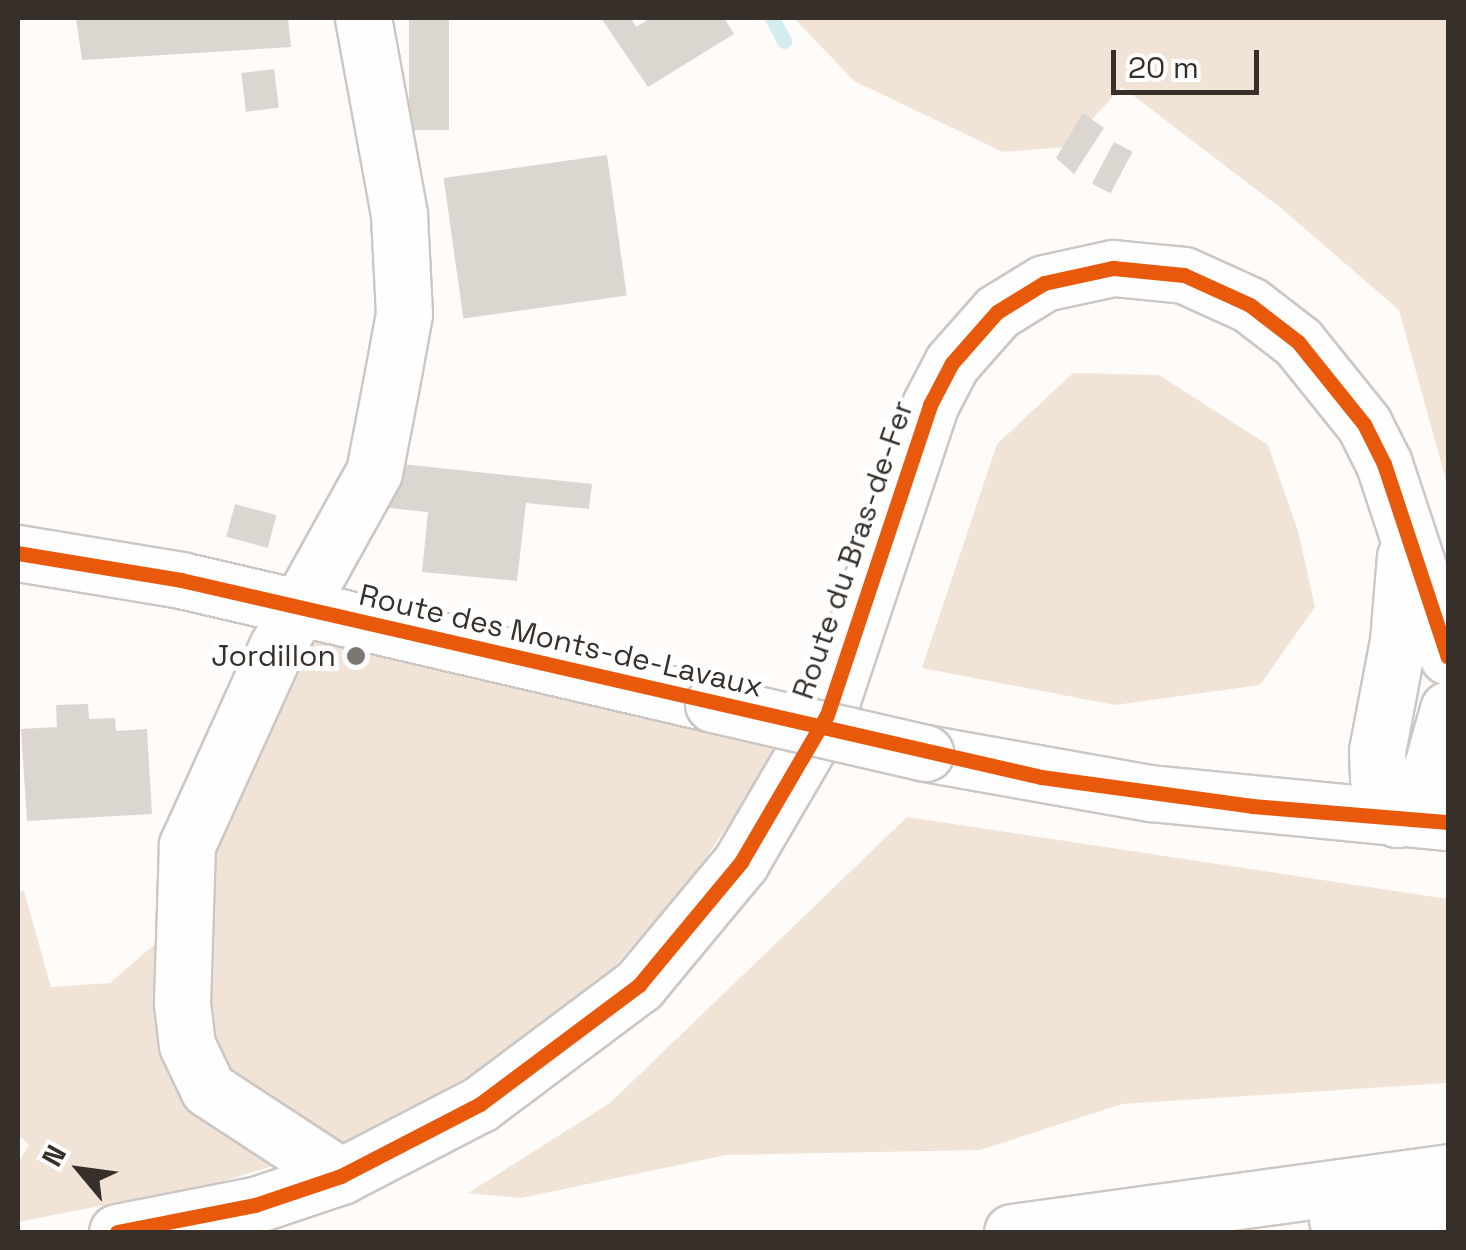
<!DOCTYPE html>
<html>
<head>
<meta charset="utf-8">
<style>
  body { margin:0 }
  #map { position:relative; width:1466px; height:1250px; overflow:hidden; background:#fefbf9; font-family:"Space Grotesk",sans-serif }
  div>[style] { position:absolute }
  .green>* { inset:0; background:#f2e3d7 }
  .stream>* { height:15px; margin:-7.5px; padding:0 7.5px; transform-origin:7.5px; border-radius:7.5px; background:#d3edf0 }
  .building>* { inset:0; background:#dcd6d1; transform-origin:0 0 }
  .roads { filter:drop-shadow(2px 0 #ccc7c4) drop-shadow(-2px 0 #ccc7c4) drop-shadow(0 2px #ccc7c4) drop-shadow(0 -2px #ccc7c4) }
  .minor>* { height:55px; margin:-27.5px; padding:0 27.5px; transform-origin:27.5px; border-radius:27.5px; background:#fffefe }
  .highway>* { height:55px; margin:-27.5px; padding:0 27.5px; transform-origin:27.5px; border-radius:27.5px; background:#fffefe }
  .bridges { filter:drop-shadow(2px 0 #ccc7c4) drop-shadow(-2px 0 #ccc7c4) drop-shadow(0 2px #ccc7c4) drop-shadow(0 -2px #ccc7c4) }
  .minor-bridge>* { height:55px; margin:-27.5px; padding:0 27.5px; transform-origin:27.5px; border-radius:27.5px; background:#fffefe }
  .cycleway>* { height:15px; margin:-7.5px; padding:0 7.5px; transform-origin:7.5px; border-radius:7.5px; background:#e8590c }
  .dots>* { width:28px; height:28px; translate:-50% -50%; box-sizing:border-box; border:5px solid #fff; border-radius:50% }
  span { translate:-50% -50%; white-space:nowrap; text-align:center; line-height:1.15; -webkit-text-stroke:10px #fff; paint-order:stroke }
  .street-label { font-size:30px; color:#37302a }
  .poi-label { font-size:30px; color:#37302a }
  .right { translate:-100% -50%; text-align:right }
  .frame { position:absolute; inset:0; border:20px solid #37302a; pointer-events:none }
  .north { position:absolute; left:30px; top:1120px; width:100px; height:100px; -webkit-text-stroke:8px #fff; paint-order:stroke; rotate:299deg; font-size:28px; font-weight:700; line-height:40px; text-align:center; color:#37302a }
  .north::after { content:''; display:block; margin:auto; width:35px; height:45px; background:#37302a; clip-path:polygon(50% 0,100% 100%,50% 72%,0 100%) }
  .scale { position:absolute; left:1111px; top:50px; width:148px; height:45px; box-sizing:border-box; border:5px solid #37302a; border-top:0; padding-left:12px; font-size:30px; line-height:35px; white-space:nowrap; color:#37302a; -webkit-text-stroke:8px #fff; paint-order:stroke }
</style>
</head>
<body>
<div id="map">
  <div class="green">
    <div style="clip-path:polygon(794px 18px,1448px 18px,1448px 488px,1399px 310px,1282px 209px,1122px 87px,1066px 147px,1003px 152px,854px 81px)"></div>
    <div style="clip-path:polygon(1073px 373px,1159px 375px,1268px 445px,1298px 531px,1315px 607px,1260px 685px,1115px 705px,922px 668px,997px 444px)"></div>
    <div style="clip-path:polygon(300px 607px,785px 722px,769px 766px,689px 882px,593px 991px,502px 1058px,348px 1142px,218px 1183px,18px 1222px,18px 1163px,29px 1145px,18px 1135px,18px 892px,24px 891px,51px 987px,110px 983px,186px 917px)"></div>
    <div style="clip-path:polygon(907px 817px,1448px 899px,1448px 1083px,1122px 1104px,980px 1150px,726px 1155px,521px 1198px,468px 1193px,610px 1103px)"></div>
  </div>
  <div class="stream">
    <div style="left:772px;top:18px;width:26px;rotate:62deg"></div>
  </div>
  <div class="building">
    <div style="clip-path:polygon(76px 18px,288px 18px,291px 47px,82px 60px)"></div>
    <div style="left:409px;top:18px;width:40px;height:112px"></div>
    <div style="clip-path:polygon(601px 18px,631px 18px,636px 27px,651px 18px,724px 18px,734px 34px,648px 87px)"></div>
    <div style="left:274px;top:69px;width:39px;height:33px;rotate:83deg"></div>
    <div style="clip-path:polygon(1083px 113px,1104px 128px,1074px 174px,1056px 158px)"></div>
    <div style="left:1114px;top:142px;width:21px;height:47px;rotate:28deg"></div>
    <div style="left:607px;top:155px;width:142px;height:165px;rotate:82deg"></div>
    <div style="clip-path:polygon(392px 463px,592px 484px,589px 509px,526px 503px,517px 581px,422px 572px,428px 512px,388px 508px)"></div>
    <div style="left:235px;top:504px;width:43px;height:34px;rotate:15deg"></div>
    <div style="clip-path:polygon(88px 704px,89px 719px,115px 718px,116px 731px,147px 729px,152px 814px,27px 821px,21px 729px,57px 727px,56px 705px)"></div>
  </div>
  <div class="roads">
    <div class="minor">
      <div style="left:18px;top:553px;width:165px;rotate:9.4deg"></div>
      <div style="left:181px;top:580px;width:546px;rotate:13.12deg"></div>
      <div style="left:925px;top:753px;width:229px;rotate:10.1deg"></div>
      <div style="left:1150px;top:793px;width:299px;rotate:5.6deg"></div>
      <div style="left:1397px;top:819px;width:45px;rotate:-114.9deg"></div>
      <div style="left:1378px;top:778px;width:27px;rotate:-92deg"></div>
      <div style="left:1377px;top:751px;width:112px;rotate:-79.2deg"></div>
      <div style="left:1398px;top:641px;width:85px;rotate:-85.3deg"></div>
      <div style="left:1397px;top:819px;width:60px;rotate:-55.2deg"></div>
      <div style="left:1431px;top:770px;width:63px;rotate:-74.4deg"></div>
      <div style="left:341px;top:1176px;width:159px;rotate:-146.8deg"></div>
      <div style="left:208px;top:1089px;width:49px;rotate:-115.5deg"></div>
      <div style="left:187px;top:1045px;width:42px;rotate:-96.8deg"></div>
      <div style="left:182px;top:1003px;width:158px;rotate:-88.2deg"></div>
      <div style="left:187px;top:845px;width:217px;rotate:-65.6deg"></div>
      <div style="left:277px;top:647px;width:200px;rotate:-61deg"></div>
      <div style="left:374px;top:472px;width:84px;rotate:-79deg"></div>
      <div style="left:390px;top:390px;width:77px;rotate:-79.6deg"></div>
      <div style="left:404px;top:314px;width:100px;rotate:-92.9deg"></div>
      <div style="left:399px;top:214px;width:199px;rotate:-100.4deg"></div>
      <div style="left:117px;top:1232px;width:141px;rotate:-11.1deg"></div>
      <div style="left:255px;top:1205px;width:91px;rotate:-18.6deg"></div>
      <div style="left:341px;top:1176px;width:157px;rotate:-27.4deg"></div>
      <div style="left:480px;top:1104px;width:199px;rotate:-36.8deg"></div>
      <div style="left:639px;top:985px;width:160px;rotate:-50.3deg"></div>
      <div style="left:741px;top:862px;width:170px;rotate:-59.7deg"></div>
      <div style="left:827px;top:715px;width:327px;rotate:-71.6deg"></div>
      <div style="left:930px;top:405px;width:47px;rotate:-62.4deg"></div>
      <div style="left:952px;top:363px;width:68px;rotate:-48.6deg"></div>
      <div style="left:997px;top:312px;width:55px;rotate:-31.7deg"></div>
      <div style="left:1044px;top:283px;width:71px;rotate:-12.3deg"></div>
      <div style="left:1113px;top:268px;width:71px;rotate:5.6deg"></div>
      <div style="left:1184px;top:275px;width:72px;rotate:24.4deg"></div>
      <div style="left:1250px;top:305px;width:61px;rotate:37.6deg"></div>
      <div style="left:1298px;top:342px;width:105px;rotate:51.2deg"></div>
      <div style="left:1364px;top:424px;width:45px;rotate:63.4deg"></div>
      <div style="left:1384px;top:464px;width:203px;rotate:71.7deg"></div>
    </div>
    <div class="highway">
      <div style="left:1337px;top:1220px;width:111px;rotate:-2.6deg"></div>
      <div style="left:1012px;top:1232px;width:440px;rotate:-7.8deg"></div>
    </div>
  </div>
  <div class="bridges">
    <div class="minor-bridge">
      <div style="left:713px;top:704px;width:218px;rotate:13deg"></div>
    </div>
  </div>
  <div class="cycleway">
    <div style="left:18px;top:553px;width:165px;rotate:9.4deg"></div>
    <div style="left:181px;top:580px;width:882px;rotate:12.9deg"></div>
    <div style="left:1041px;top:777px;width:213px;rotate:7.8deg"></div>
    <div style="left:1252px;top:806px;width:197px;rotate:4.7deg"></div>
    <div style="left:117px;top:1232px;width:141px;rotate:-11.1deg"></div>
    <div style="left:255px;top:1205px;width:91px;rotate:-18.6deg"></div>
    <div style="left:341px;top:1176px;width:157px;rotate:-27.4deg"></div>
    <div style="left:480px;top:1104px;width:199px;rotate:-36.8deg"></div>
    <div style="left:639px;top:985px;width:160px;rotate:-50.3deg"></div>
    <div style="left:741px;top:862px;width:170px;rotate:-59.7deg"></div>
    <div style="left:827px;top:715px;width:327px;rotate:-71.6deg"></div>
    <div style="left:930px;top:405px;width:47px;rotate:-62.4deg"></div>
    <div style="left:952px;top:363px;width:68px;rotate:-48.6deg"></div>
    <div style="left:997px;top:312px;width:55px;rotate:-31.7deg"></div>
    <div style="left:1044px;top:283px;width:71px;rotate:-12.3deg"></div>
    <div style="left:1113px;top:268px;width:71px;rotate:5.6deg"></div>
    <div style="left:1184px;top:275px;width:72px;rotate:24.4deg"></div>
    <div style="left:1250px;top:305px;width:61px;rotate:37.6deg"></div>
    <div style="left:1298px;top:342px;width:105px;rotate:51.2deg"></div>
    <div style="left:1364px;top:424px;width:45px;rotate:63.4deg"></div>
    <div style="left:1384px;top:464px;width:203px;rotate:71.7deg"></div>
  </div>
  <div class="dots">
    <div style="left:356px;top:656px;background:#7d7772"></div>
  </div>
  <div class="street-label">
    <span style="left:853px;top:550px;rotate:-71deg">Route du Bras-de-Fer</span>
    <span style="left:561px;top:641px;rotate:13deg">Route des Monts-de-Lavaux</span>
  </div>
  <div class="poi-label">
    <span class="right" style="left:336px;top:656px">Jordillon</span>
  </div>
  <div class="frame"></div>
  <div class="north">N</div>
  <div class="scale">20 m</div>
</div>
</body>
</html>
